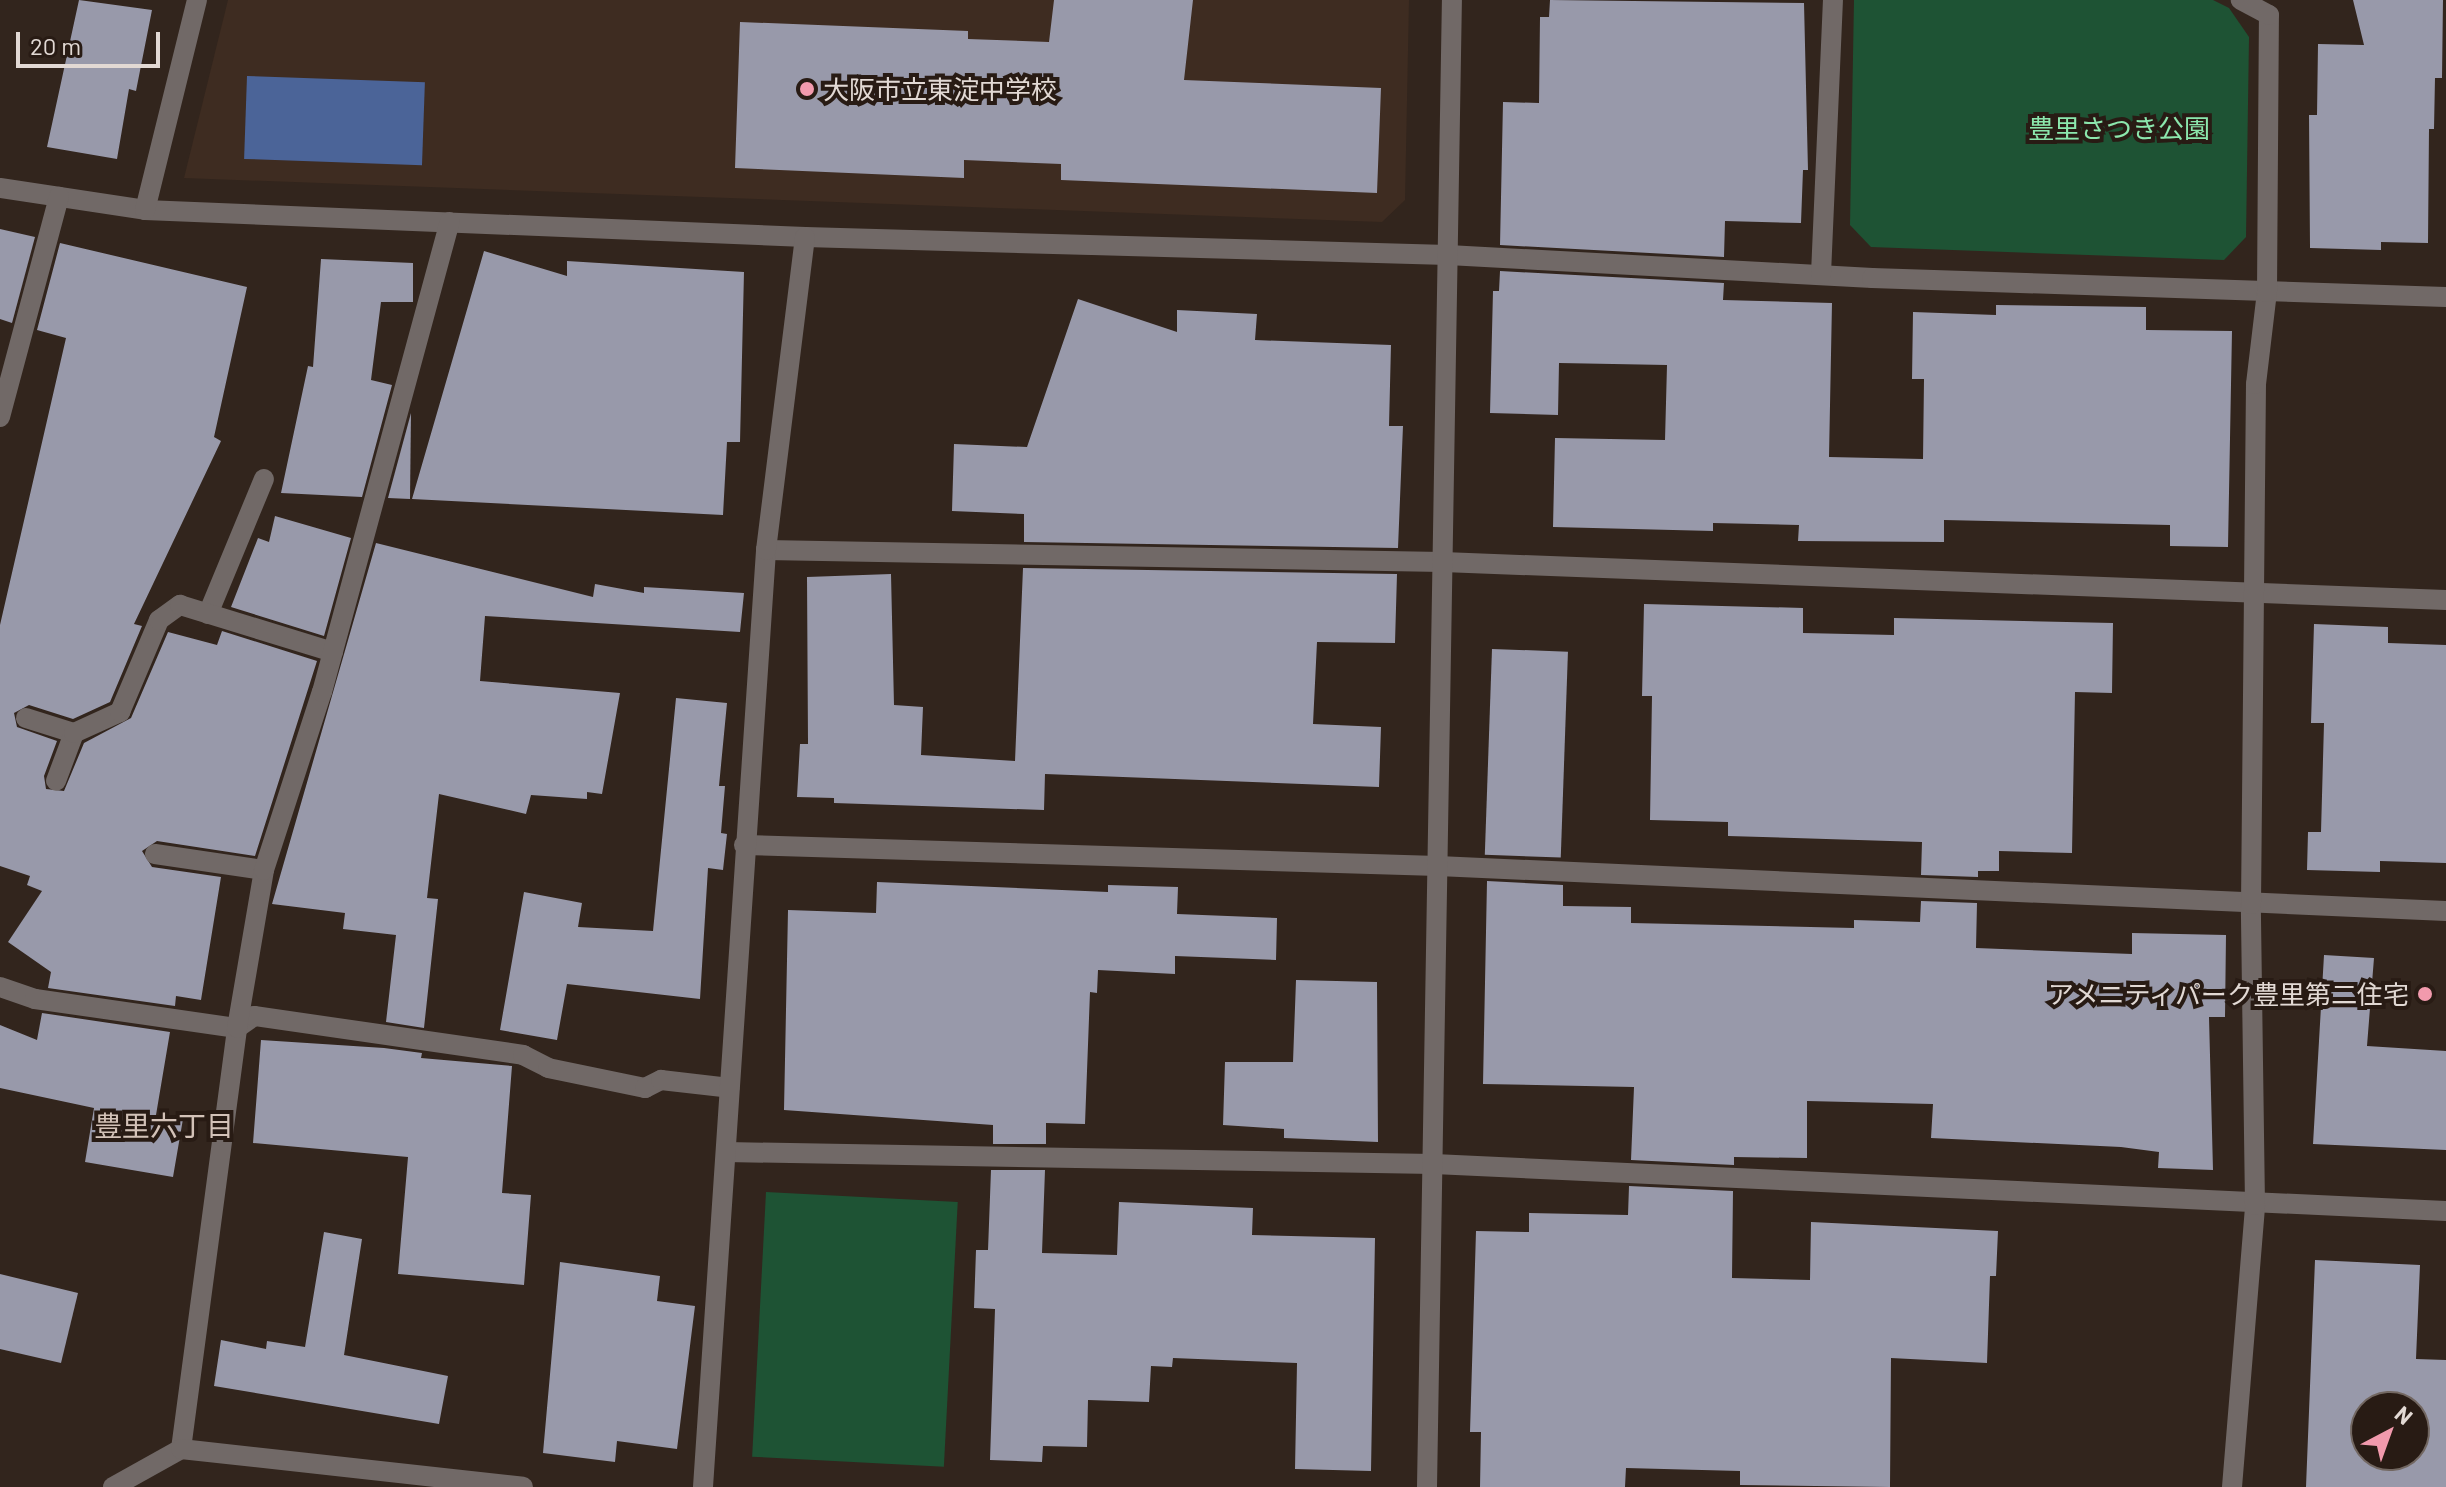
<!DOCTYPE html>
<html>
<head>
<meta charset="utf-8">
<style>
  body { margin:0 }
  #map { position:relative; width:2446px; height:1487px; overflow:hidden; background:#32251d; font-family:Barlow,"Noto Sans JP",sans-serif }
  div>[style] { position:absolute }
  .built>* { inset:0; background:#3e2c21 }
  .green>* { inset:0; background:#1e5334; transform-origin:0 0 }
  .water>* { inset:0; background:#4b6498; transform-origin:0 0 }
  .building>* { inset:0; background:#9899aa; transform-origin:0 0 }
  .minor>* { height:20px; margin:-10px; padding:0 10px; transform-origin:10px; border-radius:10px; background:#716967 }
  .dots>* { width:22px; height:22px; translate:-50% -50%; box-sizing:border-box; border:4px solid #281b14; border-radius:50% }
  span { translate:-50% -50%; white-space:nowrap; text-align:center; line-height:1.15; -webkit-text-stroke:8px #281b14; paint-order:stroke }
  .poi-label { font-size:26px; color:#e2d9d4 }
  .left { translate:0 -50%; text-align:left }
  .right { translate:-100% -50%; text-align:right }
  .park-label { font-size:26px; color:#8ce7ad }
  .neighbourhood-label { font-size:28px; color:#d3c2b8 }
  .north { position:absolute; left:2350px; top:1391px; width:80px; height:80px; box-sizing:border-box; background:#281b14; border:2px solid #726761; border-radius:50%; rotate:41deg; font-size:22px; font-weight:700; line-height:32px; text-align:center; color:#e2d9d4 }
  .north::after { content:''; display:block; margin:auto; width:28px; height:36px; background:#f29aad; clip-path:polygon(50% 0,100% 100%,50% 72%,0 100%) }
  .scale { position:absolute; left:16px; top:32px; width:144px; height:36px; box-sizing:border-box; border:4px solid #e2d9d4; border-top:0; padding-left:10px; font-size:24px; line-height:28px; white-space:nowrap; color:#e2d9d4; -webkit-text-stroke:6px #281b14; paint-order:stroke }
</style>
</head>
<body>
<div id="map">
  <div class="built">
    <div style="clip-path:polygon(228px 0,1409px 0,1405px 200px,1382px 222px,184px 178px)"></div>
  </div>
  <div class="green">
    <div style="clip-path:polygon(1854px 0,2213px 0,2229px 8px,2249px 37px,2246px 237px,2224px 260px,1871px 247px,1850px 225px)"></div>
    <div style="left:766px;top:1192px;width:192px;height:265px;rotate:3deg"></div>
  </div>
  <div class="water">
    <div style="left:247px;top:76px;width:178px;height:83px;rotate:2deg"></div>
  </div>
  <div class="building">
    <div style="clip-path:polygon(79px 0,152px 10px,136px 91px,129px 89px,117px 159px,47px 147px)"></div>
    <div style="clip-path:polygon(1054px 0,1193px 0,1184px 80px,1381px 88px,1377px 193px,1061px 180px,1061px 164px,964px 160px,964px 178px,735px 168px,740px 22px,968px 31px,968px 39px,1049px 42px)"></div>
    <div style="clip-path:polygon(1550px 0,1804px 3px,1808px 170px,1803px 170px,1801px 223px,1725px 221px,1724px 257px,1500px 245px,1503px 102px,1539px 103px,1540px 17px,1549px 17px)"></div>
    <div style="clip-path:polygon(2353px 0,2443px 0,2442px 78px,2435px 78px,2434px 129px,2429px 129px,2428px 243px,2381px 242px,2381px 250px,2310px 248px,2309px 115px,2317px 115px,2318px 44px,2364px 45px)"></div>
    <div style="clip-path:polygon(0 229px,35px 237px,12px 323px,0 319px)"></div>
    <div style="clip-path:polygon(60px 243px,247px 287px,214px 437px,221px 441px,134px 624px,142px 626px,110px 702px,73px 719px,29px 705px,14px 713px,17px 727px,57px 741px,44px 776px,46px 789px,64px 791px,84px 743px,131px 718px,168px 632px,217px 645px,222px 631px,317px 661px,255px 856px,157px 841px,142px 851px,152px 867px,221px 877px,201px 1000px,176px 996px,175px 1006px,48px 988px,51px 972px,8px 942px,42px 891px,27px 885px,30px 876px,0 866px,0 625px,66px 338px,37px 330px)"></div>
    <div style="clip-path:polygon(484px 251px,567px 276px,567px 261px,744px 272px,740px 442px,727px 442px,723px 515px,412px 499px)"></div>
    <div style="clip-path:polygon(321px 259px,413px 263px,413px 302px,381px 302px,371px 380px,392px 385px,362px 497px,281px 493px,308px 366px,313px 367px)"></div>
    <div style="clip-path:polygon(1500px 271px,1724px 283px,1723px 300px,1832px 303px,1829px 457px,1923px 459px,1924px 379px,1912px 379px,1913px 312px,1996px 315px,1996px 305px,2146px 307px,2146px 330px,2232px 331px,2228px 547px,2170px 546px,2170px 525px,1944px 520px,1944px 542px,1798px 541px,1799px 525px,1713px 523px,1713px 531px,1553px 527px,1555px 438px,1665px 440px,1667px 365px,1559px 363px,1558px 415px,1490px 413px,1493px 291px,1499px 291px)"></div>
    <div style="clip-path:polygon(1078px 299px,1177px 332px,1177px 310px,1257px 314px,1255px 340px,1391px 345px,1389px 426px,1403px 426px,1398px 548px,1024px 542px,1024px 514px,952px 511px,954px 444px,1027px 447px)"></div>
    <div style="clip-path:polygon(411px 413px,410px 499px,388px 498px)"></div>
    <div style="clip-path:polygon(275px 516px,351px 538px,324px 636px,231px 607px,258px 538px,269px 542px)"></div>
    <div style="clip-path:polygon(376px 543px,593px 597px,595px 584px,644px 593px,644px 587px,744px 593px,740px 632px,485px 616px,480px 681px,620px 693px,602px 794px,587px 792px,587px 799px,531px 795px,526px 814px,439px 794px,427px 898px,438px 899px,424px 1028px,386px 1022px,396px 935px,343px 929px,345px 913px,272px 904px)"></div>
    <div style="clip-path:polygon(1023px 568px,1397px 574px,1395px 643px,1317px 642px,1313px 724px,1381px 727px,1379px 787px,1045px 774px,1044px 810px,834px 803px,834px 798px,797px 797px,800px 744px,808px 744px,807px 577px,891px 574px,894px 705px,923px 707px,921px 755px,1015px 761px)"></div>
    <div style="clip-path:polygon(1644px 604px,1803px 608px,1803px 633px,1894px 635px,1894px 618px,2113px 623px,2112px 693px,2075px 692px,2072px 853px,1999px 851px,1999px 871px,1978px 871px,1978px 877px,1921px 875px,1922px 842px,1728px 836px,1728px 822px,1650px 820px,1652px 696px,1642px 696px)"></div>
    <div style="clip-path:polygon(2314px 624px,2388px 627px,2388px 643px,2446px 645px,2446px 863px,2380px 861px,2380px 872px,2307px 870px,2308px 832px,2321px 832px,2324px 723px,2311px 723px)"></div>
    <div style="left:1492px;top:649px;width:76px;height:206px;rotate:2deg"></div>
    <div style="clip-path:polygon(676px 698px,727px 703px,719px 786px,725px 786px,721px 833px,727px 834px,723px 870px,708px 868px,700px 999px,567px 984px,557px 1040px,500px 1030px,524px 892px,582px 903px,578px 927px,653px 931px)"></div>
    <div style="clip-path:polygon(1487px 881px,1563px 885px,1563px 906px,1631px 907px,1631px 923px,1854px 928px,1854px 920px,1920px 922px,1921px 901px,1977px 903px,1976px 948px,2132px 954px,2132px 933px,2226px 935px,2225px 1017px,2209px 1017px,2213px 1170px,2158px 1168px,2159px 1152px,2121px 1147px,1931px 1138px,1933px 1104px,1807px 1101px,1807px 1158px,1734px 1157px,1734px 1165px,1631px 1160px,1634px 1087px,1483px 1084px)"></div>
    <div style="clip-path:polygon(877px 882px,1108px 892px,1108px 885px,1178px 887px,1177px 914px,1277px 918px,1276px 960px,1175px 956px,1175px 974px,1098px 970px,1097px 993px,1090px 992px,1085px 1124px,1046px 1123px,1046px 1144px,993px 1144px,993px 1125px,784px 1110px,788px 910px,876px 913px)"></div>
    <div style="clip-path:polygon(2324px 955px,2374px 958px,2367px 1046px,2446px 1051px,2446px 1150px,2313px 1144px)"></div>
    <div style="clip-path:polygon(1296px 980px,1377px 982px,1378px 1142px,1284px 1138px,1284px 1129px,1223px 1125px,1225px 1062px,1293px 1062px)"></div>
    <div style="clip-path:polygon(42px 1013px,170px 1032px,156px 1115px,183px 1119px,173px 1177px,85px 1162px,94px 1108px,0 1088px,0 1025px,37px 1040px)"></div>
    <div style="clip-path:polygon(261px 1040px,384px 1048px,422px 1053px,421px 1058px,512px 1066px,502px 1193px,531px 1195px,524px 1285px,398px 1274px,408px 1157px,253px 1143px)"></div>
    <div style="clip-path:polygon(991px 1170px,1045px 1170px,1042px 1253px,1117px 1255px,1119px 1202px,1253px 1208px,1252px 1235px,1375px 1238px,1371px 1471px,1295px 1469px,1297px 1363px,1173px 1358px,1172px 1367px,1151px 1366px,1149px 1402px,1088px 1400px,1087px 1447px,1043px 1446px,1042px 1462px,990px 1460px,995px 1309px,974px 1308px,976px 1250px,988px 1250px)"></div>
    <div style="clip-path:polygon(1629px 1186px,1733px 1191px,1732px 1278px,1810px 1280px,1811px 1222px,1998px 1231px,1996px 1276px,1990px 1276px,1987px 1363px,1891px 1358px,1890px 1487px,1740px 1485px,1740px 1471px,1626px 1468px,1625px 1487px,1480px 1487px,1481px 1432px,1470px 1432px,1476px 1231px,1529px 1232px,1529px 1213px,1628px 1215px)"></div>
    <div style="clip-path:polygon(324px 1232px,362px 1239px,344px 1355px,448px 1376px,439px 1424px,214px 1386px,221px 1340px,266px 1349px,267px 1341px,305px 1347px)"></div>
    <div style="clip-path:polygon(evenodd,2315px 1260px,2420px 1265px,2416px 1359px,2446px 1360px,2446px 1487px,2306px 1487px,2315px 1260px,2366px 1407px,2414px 1407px,2414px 1455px,2366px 1455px,2366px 1407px)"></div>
    <div style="clip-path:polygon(560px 1262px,660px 1276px,657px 1301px,695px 1306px,677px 1449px,617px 1441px,615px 1462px,543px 1453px)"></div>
    <div style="clip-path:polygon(0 1274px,78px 1293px,61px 1363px,0 1349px)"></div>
  </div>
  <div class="minor">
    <div style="left:0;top:188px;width:147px;rotate:8.6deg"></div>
    <div style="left:145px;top:210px;width:661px;rotate:2.34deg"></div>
    <div style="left:805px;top:237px;width:643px;rotate:1.6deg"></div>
    <div style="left:1448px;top:255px;width:425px;rotate:3.1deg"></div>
    <div style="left:1872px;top:278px;width:574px;rotate:1.9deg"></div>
    <div style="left:145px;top:210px;width:216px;rotate:-76.1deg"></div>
    <div style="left:1821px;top:274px;width:274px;rotate:-87.5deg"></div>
    <div style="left:0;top:417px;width:228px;rotate:-75deg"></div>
    <div style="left:766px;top:550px;width:677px;rotate:1.02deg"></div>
    <div style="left:1443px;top:562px;width:1004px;rotate:2.17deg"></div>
    <div style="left:208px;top:614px;width:146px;rotate:-67.5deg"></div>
    <div style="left:26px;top:718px;width:50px;rotate:17.4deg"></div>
    <div style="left:74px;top:733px;width:51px;rotate:110.6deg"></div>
    <div style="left:74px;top:733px;width:51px;rotate:-24.5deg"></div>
    <div style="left:120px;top:712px;width:100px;rotate:-67deg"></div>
    <div style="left:159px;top:620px;width:26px;rotate:-36deg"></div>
    <div style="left:180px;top:605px;width:160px;rotate:17.1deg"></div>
    <div style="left:744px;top:845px;width:694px;rotate:1.73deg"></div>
    <div style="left:1438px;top:866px;width:1009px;rotate:2.56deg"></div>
    <div style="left:155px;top:854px;width:110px;rotate:8.4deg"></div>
    <div style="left:0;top:987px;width:37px;rotate:19deg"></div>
    <div style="left:35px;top:999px;width:204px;rotate:8.2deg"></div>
    <div style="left:237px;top:1028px;width:21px;rotate:-35deg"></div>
    <div style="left:254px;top:1016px;width:272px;rotate:8.2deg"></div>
    <div style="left:523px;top:1055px;width:28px;rotate:27deg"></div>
    <div style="left:548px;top:1068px;width:99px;rotate:11.7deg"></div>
    <div style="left:645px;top:1088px;width:18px;rotate:-27deg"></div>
    <div style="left:661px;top:1080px;width:69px;rotate:6.6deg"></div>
    <div style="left:726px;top:1152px;width:708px;rotate:0.97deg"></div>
    <div style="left:1434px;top:1164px;width:1013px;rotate:2.66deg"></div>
    <div style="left:181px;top:1449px;width:425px;rotate:-82.4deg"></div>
    <div style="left:237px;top:1028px;width:160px;rotate:-80.3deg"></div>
    <div style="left:264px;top:870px;width:187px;rotate:-72deg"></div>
    <div style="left:322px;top:692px;width:487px;rotate:-74.8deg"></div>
    <div style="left:113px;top:1487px;width:78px;rotate:-29.2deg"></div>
    <div style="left:181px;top:1449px;width:344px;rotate:6.3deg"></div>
    <div style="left:703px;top:1487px;width:939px;rotate:-86.15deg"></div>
    <div style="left:766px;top:550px;width:315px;rotate:-82.9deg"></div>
    <div style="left:1427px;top:1487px;width:1487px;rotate:-89.04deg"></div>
    <div style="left:2232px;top:1487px;width:283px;rotate:-85.3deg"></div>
    <div style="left:2255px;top:1205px;width:301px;rotate:-90.8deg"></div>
    <div style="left:2251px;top:904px;width:520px;rotate:-89.45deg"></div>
    <div style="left:2256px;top:384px;width:93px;rotate:-83.2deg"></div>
    <div style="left:2267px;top:292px;width:277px;rotate:-89.6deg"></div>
    <div style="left:2269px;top:15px;width:32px;rotate:-152deg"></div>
  </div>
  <div class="dots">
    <div style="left:807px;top:89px;background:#f29aad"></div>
    <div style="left:2425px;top:994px;background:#f29aad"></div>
  </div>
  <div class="poi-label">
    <span class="left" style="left:823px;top:89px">大阪市立東淀中学校</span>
    <span class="right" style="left:2409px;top:994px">アメニティパーク豊里第二住宅</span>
  </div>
  <div class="park-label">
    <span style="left:2119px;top:128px">豊里さつき公園</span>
  </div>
  <div class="neighbourhood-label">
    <span style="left:164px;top:1125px">豊里六丁目</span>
  </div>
  <div class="north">N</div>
  <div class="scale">20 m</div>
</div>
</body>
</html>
